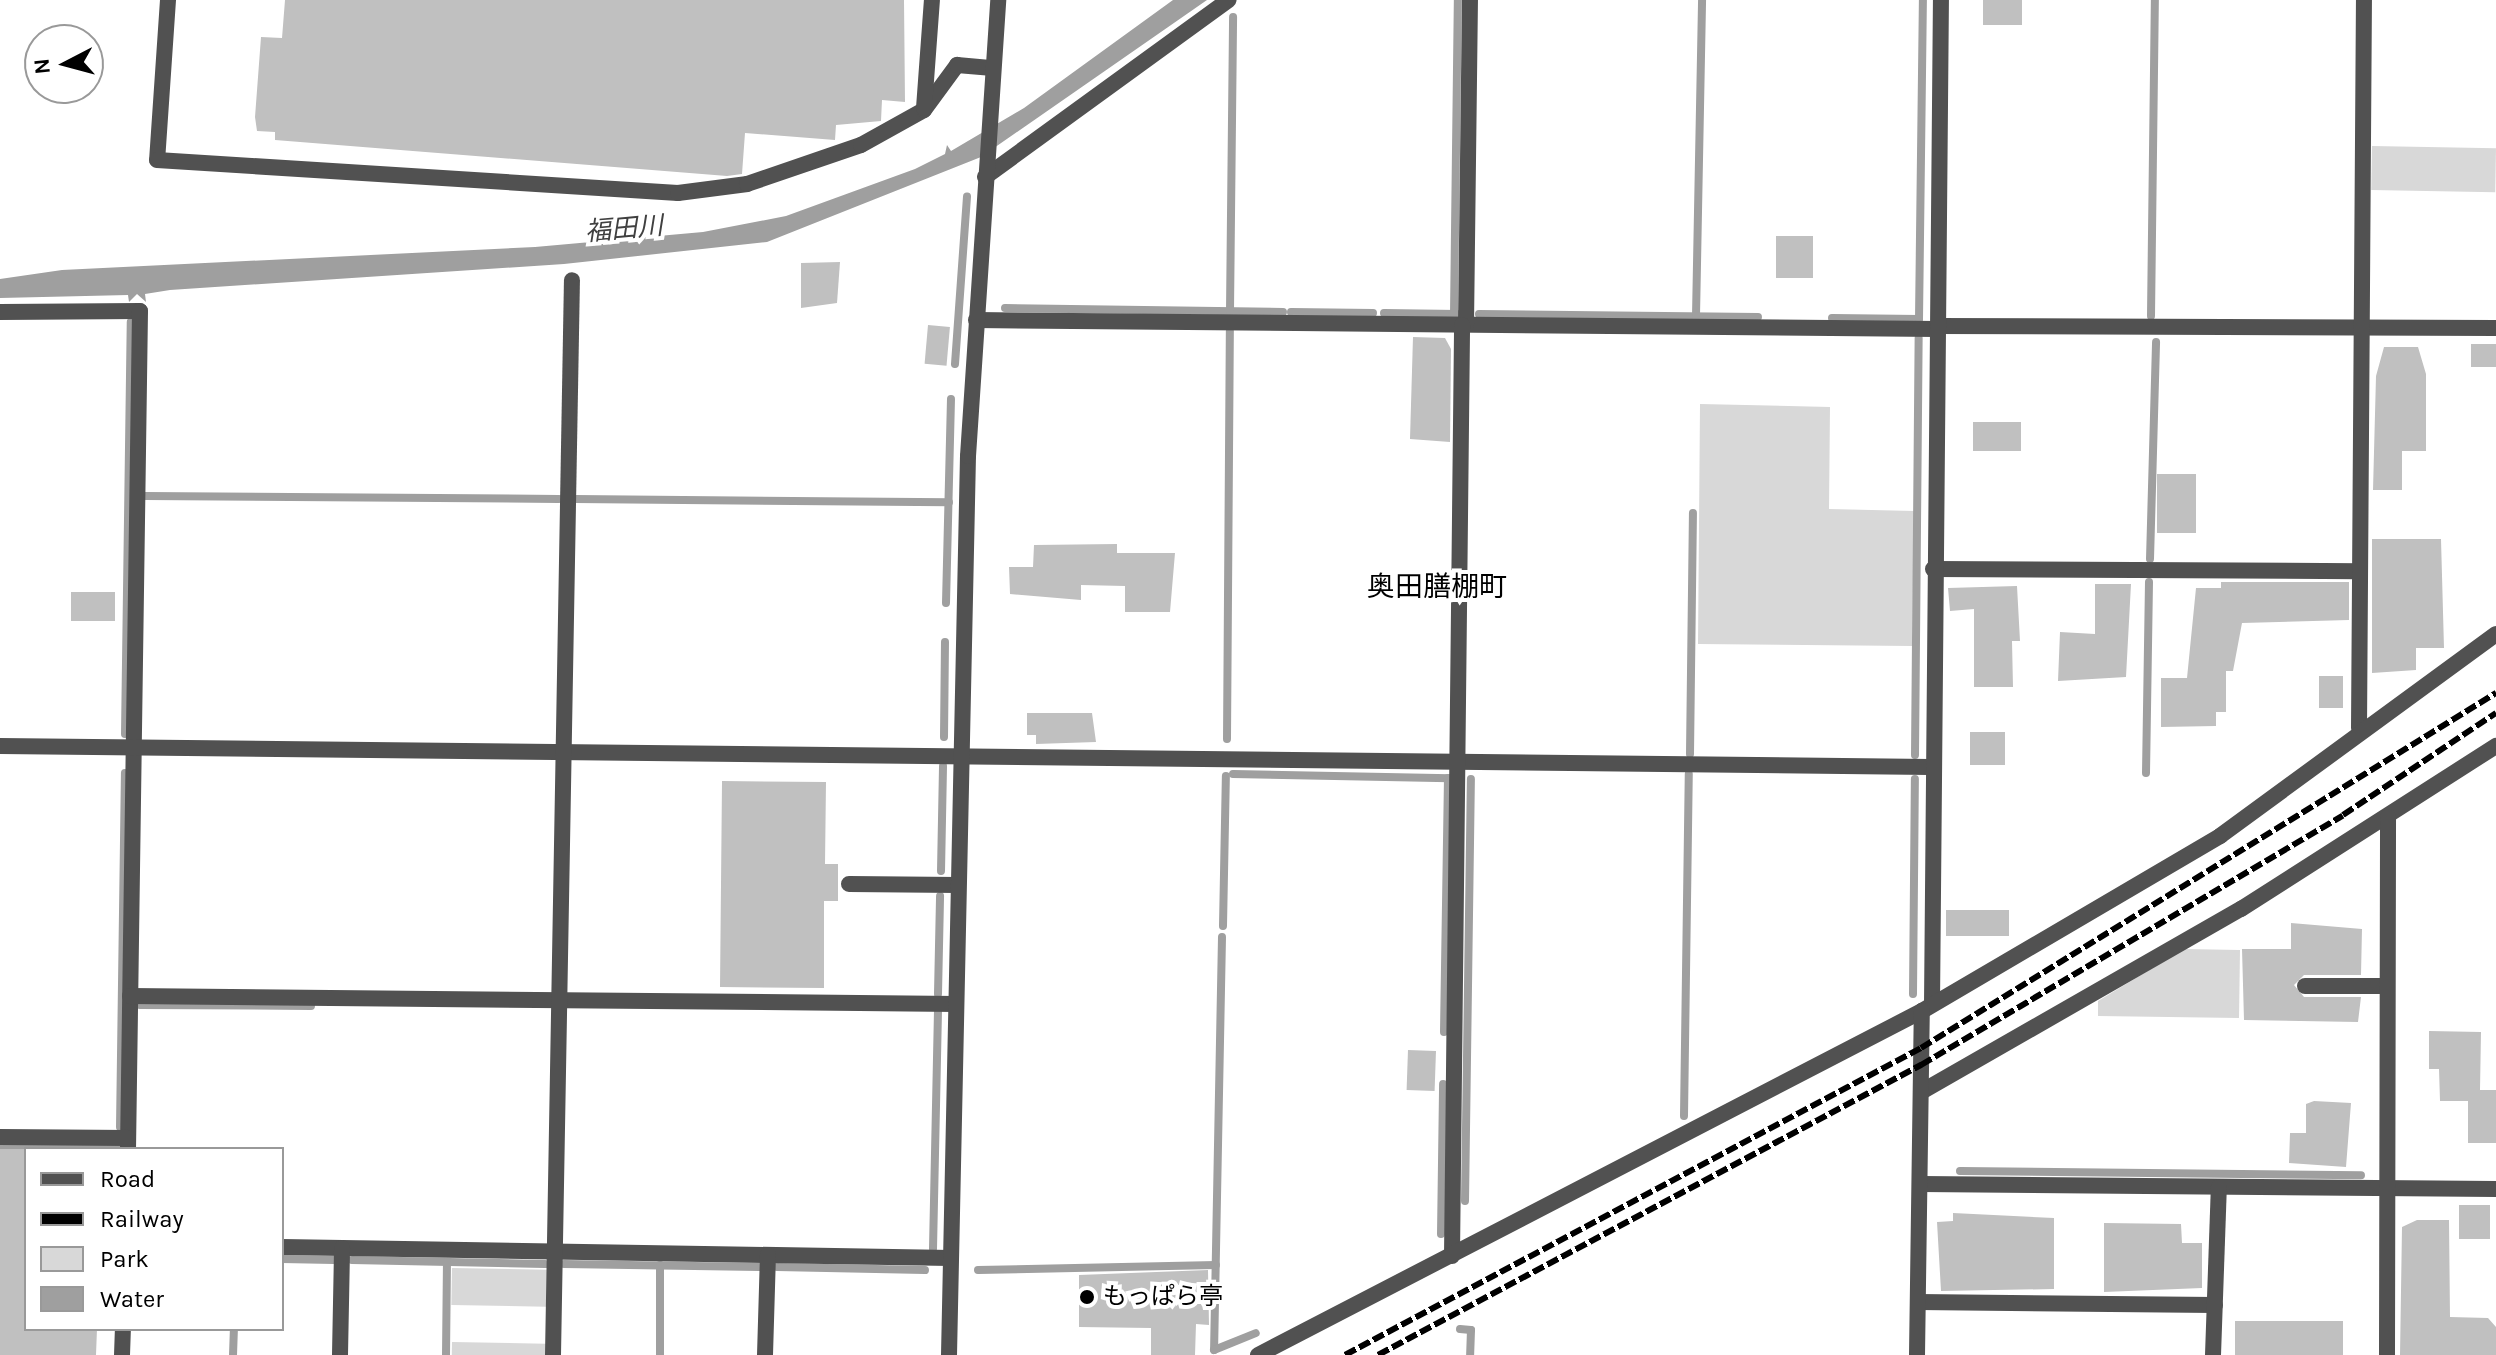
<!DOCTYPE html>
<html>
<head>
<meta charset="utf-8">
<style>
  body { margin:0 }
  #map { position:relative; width:2496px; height:1355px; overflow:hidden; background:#fff; font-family:Karla,"Noto Sans JP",sans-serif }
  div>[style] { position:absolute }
  .green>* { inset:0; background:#d8d8d8; transform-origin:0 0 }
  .water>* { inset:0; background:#9f9f9f }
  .stream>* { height:8px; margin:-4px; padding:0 4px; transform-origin:4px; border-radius:4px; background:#9f9f9f }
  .building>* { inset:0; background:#c0c0c0; transform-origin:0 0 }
  .service>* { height:16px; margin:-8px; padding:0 8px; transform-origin:8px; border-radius:8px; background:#515151 }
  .minor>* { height:16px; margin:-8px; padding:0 8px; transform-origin:8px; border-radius:8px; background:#515151 }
  .tertiary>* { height:16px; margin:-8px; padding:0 8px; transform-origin:8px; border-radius:8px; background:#515151 }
  .rail>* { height:6px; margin-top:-3px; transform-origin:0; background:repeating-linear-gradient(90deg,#000 0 12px,transparent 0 16px) }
  .dots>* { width:22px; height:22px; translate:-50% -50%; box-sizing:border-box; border:4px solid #fff; border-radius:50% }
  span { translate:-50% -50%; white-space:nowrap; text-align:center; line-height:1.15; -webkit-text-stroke:8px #fff; paint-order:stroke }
  .poi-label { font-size:24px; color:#000 }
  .left { translate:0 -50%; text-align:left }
  .water-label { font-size:26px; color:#404040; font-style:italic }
  .quarter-label { font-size:28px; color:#000 }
  .legend { position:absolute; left:24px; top:1147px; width:260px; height:184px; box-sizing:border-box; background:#fff; border:2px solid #999; margin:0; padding:10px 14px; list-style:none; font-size:24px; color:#000 }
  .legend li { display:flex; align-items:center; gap:16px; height:40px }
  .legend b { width:40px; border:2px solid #999 }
  .north { position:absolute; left:24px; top:24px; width:80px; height:80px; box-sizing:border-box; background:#fff; border:2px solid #999; border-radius:50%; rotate:264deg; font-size:22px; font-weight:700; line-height:32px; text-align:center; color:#000 }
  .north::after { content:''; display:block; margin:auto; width:28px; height:36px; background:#000; clip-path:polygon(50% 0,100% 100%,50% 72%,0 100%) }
</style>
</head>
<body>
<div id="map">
  <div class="green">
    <div style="left:2372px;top:146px;width:124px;height:44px;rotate:1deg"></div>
    <div style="clip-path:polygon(1700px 404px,1830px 407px,1829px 509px,1914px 511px,1912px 646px,1698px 644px)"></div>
    <div style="clip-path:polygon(2184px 949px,2240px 950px,2239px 1018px,2098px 1016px,2098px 1001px)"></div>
    <div style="left:452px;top:1268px;width:95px;height:37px;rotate:1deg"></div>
    <div style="left:452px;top:1342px;width:94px;height:13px;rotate:1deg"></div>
  </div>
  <div class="water">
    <div style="clip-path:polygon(1173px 0,1207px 0,981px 157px,767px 242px,564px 264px,170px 290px,145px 294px,146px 302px,137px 294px,129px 302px,128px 295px,0 298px,0 279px,62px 270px,535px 247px,703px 232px,786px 216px,915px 169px,945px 154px,947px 145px,951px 151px,1024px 108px)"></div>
  </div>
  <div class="stream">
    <div style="left:1005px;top:308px;width:278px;rotate:0.8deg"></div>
    <div style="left:1230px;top:311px;width:294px;rotate:-89.4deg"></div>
    <div style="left:1291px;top:312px;width:82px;rotate:0.7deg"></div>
    <div style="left:1384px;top:313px;width:73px;rotate:0.8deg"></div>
    <div style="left:1454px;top:314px;width:314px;rotate:-89.3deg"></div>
    <div style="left:1479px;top:314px;width:279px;rotate:0.6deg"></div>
    <div style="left:1696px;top:316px;width:316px;rotate:-88.9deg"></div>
    <div style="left:2151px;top:316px;width:316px;rotate:-89.3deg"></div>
    <div style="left:1832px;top:318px;width:87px;rotate:0.7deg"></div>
    <div style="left:1919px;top:319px;width:319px;rotate:-89.3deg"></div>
    <div style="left:955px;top:364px;width:168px;rotate:-85.9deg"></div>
    <div style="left:145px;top:496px;width:414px;rotate:0.4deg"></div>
    <div style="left:575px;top:499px;width:374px;rotate:0.5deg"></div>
    <div style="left:2150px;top:559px;width:217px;rotate:-88.4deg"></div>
    <div style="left:946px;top:603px;width:204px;rotate:-88.6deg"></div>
    <div style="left:125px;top:734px;width:412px;rotate:-89.2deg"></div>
    <div style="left:944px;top:737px;width:95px;rotate:-89.4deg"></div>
    <div style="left:1227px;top:739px;width:408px;rotate:-89.6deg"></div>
    <div style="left:1690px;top:754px;width:241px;rotate:-89.3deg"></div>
    <div style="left:1915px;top:755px;width:417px;rotate:-89.5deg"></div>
    <div style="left:2146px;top:773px;width:191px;rotate:-89.1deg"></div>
    <div style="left:1233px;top:774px;width:217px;rotate:1.1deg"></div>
    <div style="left:941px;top:871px;width:105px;rotate:-88.9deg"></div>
    <div style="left:1223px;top:926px;width:150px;rotate:-88.9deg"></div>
    <div style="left:1222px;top:937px;width:413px;rotate:91.1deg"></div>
    <div style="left:1214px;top:1350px;width:45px;rotate:-22deg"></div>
    <div style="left:938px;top:994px;width:98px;rotate:-88.8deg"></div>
    <div style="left:1913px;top:994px;width:215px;rotate:-89.5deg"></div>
    <div style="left:140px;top:1005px;width:171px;rotate:0.3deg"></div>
    <div style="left:1444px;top:1032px;width:254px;rotate:-89.1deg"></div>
    <div style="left:1684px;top:1116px;width:342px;rotate:-89.2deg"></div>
    <div style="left:120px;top:1127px;width:354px;rotate:-89.2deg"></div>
    <div style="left:0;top:1147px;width:120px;rotate:0.5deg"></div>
    <div style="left:1960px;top:1171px;width:401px;rotate:0.6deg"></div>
    <div style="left:1465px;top:1201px;width:422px;rotate:-89.2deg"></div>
    <div style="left:1441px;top:1234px;width:150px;rotate:-89.2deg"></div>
    <div style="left:933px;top:1249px;width:240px;rotate:-88.8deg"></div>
    <div style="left:282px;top:1259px;width:52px;rotate:1.1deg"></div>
    <div style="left:352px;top:1260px;width:193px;rotate:1.2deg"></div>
    <div style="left:564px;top:1264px;width:195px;rotate:0.9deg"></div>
    <div style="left:777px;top:1267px;width:148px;rotate:1.2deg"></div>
    <div style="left:978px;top:1270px;width:238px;rotate:-1.2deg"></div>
    <div style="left:1460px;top:1329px;width:11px;rotate:5deg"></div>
    <div style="left:1471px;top:1330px;width:25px;rotate:92deg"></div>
    <div style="left:233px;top:1355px;width:26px;rotate:-88deg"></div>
    <div style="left:446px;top:1355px;width:93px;rotate:-89.4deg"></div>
    <div style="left:660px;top:1355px;width:90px;rotate:-90deg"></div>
  </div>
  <div class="building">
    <div style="clip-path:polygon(285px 0,904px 0,905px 102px,882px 100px,881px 121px,836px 125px,835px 140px,745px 133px,742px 174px,727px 176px,275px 140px,275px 132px,257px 131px,255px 117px,261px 37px,282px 38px)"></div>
    <div style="left:1983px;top:0;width:39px;height:25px"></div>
    <div style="left:1776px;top:236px;width:37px;height:42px"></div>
    <div style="clip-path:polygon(840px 262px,837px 303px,801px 308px,801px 263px)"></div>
    <div style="left:928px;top:325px;width:22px;height:39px;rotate:5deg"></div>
    <div style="clip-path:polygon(1413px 337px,1445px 338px,1451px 349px,1450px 442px,1410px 439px)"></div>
    <div style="left:2471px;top:344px;width:25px;height:23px"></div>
    <div style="clip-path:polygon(2384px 347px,2418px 347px,2426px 374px,2426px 451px,2402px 451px,2402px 490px,2373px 490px,2376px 376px)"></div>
    <div style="left:1973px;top:422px;width:48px;height:29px"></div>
    <div style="left:2157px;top:474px;width:39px;height:59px"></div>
    <div style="clip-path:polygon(2372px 539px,2441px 539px,2444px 648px,2416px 648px,2416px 670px,2372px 673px)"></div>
    <div style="clip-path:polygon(1117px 544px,1117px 553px,1175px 553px,1170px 612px,1125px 612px,1125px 586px,1081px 585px,1081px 600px,1010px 594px,1009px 567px,1033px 567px,1034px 545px)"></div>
    <div style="clip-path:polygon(2221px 582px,2349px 582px,2349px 620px,2242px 623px,2233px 671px,2226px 671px,2226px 712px,2216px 712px,2216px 726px,2161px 727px,2161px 678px,2187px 678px,2196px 588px,2221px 588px)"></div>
    <div style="clip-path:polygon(2095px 584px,2131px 584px,2126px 677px,2058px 681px,2060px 632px,2095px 634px)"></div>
    <div style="clip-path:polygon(2017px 586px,2020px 641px,2012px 641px,2013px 687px,1974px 687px,1974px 609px,1950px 611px,1948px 588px)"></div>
    <div style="left:115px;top:592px;width:29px;height:44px;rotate:90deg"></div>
    <div style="left:2319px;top:676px;width:24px;height:32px"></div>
    <div style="clip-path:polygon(1027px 713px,1092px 713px,1096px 742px,1036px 744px,1036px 735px,1027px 735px)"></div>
    <div style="left:1970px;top:732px;width:35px;height:33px"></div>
    <div style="clip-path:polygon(722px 781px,826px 782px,825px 864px,838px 864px,838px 901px,824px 901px,824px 988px,720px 987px)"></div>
    <div style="left:1946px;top:910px;width:63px;height:26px"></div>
    <div style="clip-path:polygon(2291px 923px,2362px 929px,2361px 975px,2304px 975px,2294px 985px,2304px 997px,2361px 997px,2358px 1022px,2244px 1020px,2242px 949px,2291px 949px)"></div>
    <div style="clip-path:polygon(2429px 1031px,2481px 1032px,2480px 1090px,2496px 1090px,2496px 1143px,2468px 1143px,2468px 1101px,2440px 1101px,2439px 1069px,2429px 1069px)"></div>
    <div style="left:1408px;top:1050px;width:28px;height:40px;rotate:2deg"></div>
    <div style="clip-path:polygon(2314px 1101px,2351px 1103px,2346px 1167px,2289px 1163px,2290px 1133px,2306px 1133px,2306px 1104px)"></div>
    <div style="clip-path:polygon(0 1149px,26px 1149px,26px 1329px,97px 1329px,96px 1355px,0 1355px)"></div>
    <div style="left:2459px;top:1205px;width:31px;height:34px"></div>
    <div style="clip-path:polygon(1953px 1213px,2054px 1218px,2054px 1289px,1941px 1291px,1937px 1222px,1953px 1221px)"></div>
    <div style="clip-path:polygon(2417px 1220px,2449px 1220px,2450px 1317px,2488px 1318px,2496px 1327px,2496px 1355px,2400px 1355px,2402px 1227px)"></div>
    <div style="clip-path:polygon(2104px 1223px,2181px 1224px,2182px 1243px,2202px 1243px,2202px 1288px,2104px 1292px)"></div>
    <div style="clip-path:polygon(1208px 1270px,1209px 1325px,1196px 1324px,1195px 1355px,1151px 1355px,1151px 1328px,1079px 1327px,1079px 1275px)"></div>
    <div style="left:2235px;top:1321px;width:108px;height:34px"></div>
  </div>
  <div class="service">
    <div style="left:168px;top:0;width:160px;rotate:93.9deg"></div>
    <div style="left:157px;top:160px;width:522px;rotate:3.62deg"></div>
    <div style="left:678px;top:193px;width:70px;rotate:-7.4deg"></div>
    <div style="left:747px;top:184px;width:120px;rotate:-18.9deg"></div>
    <div style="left:861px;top:145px;width:72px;rotate:-29.1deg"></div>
    <div style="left:924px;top:110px;width:56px;rotate:-53.7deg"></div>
    <div style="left:957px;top:65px;width:36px;rotate:5deg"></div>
    <div style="left:924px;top:108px;width:108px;rotate:-85.8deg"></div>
    <div style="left:849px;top:884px;width:109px;rotate:0.5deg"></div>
    <div style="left:2305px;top:986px;width:82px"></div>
  </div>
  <div class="minor">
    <div style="left:985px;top:177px;width:301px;rotate:-36deg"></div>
    <div style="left:0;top:312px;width:140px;rotate:-0.4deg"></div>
    <div style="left:140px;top:311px;width:838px;rotate:90.82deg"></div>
    <div style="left:976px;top:320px;width:961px;rotate:0.54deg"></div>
    <div style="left:1466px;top:325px;width:325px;rotate:-89.3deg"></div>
    <div style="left:1937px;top:326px;width:559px;rotate:0.2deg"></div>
    <div style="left:1933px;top:569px;width:427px;rotate:0.3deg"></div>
    <div style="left:2359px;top:728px;width:728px;rotate:-89.61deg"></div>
    <div style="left:0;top:746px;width:1930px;rotate:0.62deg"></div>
    <div style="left:130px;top:996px;width:826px;rotate:0.55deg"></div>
    <div style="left:1932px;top:1004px;width:1004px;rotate:-89.49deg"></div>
    <div style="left:1921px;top:1092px;width:369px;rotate:-29.8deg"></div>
    <div style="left:2241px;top:909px;width:303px;rotate:-32.6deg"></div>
    <div style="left:0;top:1137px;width:128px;rotate:0.4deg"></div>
    <div style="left:1921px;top:1184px;width:575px;rotate:0.5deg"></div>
    <div style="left:282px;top:1247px;width:669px;rotate:0.94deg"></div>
    <div style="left:1452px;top:1256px;width:931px;rotate:-89.38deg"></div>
    <div style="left:1918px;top:1302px;width:297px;rotate:0.6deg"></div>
    <div style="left:122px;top:1355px;width:26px;rotate:-88deg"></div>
    <div style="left:340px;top:1355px;width:107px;rotate:-88.9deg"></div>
    <div style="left:553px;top:1355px;width:1075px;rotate:-88.99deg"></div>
    <div style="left:765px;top:1355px;width:100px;rotate:-88.3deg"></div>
    <div style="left:1258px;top:1355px;width:748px;rotate:-27.39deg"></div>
    <div style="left:1922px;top:1011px;width:346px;rotate:-30.4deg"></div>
    <div style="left:2220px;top:836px;width:342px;rotate:-36.2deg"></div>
    <div style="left:2213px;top:1355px;width:168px;rotate:-88deg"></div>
    <div style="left:2387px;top:1355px;width:538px;rotate:-89.89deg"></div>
  </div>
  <div class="tertiary">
    <div style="left:949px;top:1355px;width:899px;rotate:-88.79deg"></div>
    <div style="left:968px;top:456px;width:457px;rotate:-86.2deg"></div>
    <div style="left:1917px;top:1355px;width:344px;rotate:-89.2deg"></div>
  </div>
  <div class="rail">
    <div style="left:1345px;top:1355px;width:653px;rotate:-28.06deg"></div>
    <div style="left:1921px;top:1048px;width:676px;rotate:-31.69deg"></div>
    <div style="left:1378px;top:1355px;width:616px;rotate:-28.11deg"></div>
    <div style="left:1921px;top:1065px;width:490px;rotate:-30.6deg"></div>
    <div style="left:2343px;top:815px;width:184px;rotate:-33.7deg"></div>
  </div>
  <div class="dots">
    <div style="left:1087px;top:1297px;background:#000"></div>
  </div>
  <div class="poi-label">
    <span class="left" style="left:1103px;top:1297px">もっぱら亭</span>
  </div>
  <div class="water-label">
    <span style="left:624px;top:229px;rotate:-5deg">福田川</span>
  </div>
  <div class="quarter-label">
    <span style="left:1437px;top:587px">奥田膳棚町</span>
  </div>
  <ul class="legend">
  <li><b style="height:10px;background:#515151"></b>Road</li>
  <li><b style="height:10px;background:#000"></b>Railway</li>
  <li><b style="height:22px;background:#d8d8d8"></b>Park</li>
  <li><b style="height:22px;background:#9f9f9f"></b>Water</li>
  </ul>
  <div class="north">N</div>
</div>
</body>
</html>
